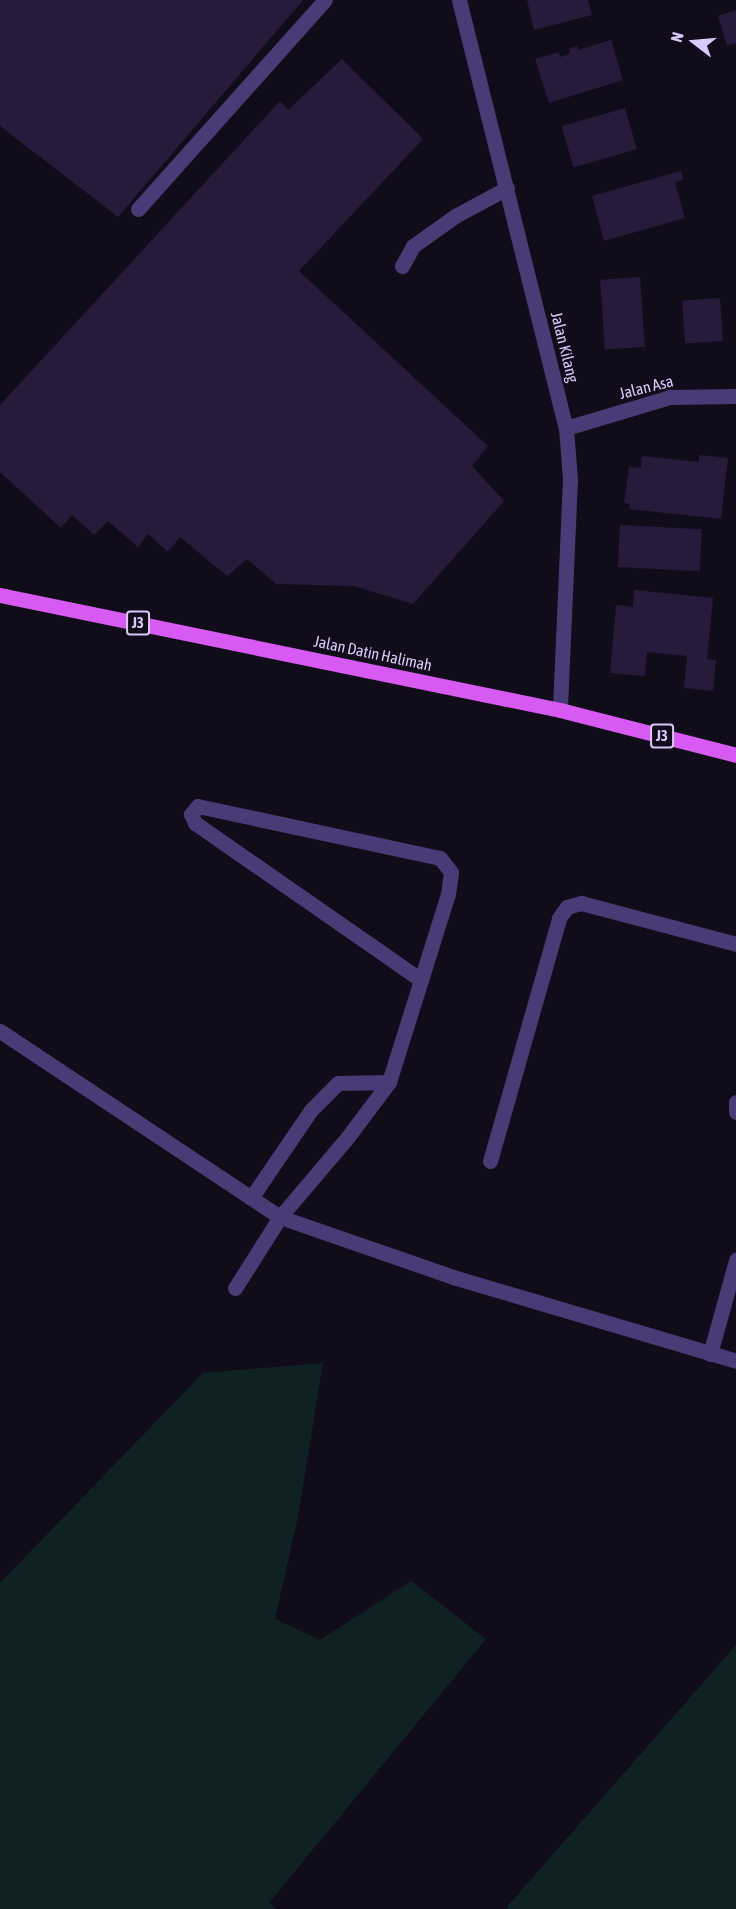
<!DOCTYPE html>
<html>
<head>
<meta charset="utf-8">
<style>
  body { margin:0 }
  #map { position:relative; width:736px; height:1909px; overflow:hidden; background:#110c1a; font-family:"Asap Condensed",sans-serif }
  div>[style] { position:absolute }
  .green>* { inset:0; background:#102124 }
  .building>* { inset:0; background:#271a3a; transform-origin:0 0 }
  .minor>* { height:15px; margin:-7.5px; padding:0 7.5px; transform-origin:7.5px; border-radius:7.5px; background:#493b76 }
  .major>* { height:15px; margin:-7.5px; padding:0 7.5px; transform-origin:7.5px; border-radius:7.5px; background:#d75af2 }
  span { translate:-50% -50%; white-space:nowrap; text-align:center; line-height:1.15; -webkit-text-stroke:4.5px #110c1a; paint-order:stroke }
  .shield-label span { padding:2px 4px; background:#110c1a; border:2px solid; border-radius:4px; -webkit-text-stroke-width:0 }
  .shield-label { font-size:15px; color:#d9cafb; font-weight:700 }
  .street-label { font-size:16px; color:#d9cafb }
  .north { position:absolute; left:664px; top:12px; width:60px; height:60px; -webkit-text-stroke:4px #110c1a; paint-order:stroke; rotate:286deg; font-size:16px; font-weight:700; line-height:24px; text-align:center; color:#d9cafb }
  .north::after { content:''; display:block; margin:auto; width:21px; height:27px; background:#d9cafb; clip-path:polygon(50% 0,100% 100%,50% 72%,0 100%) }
</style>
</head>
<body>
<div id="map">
  <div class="green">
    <div style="clip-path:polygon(323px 1363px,298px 1517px,275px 1619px,320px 1640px,411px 1581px,486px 1639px,269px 1903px,276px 1909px,0 1909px,0 1583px,203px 1373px)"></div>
    <div style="clip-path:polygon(736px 1645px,736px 1909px,505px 1909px)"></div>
  </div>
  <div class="building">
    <div style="clip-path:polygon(0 0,303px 0,118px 217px,0 126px)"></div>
    <div style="clip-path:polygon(527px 0,588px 0,592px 15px,534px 30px)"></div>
    <div style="clip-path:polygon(736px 10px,736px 43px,727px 46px,718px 16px)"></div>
    <div style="clip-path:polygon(611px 40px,623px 80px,549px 103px,535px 59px,559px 52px,560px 57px,570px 53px,569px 49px,577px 46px,578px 50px)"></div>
    <div style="clip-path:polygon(342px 59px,423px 139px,299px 271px,488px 446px,472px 466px,504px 501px,413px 604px,354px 586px,276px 584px,247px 559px,227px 576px,180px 537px,168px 552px,148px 534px,138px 547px,108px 521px,94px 535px,72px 515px,61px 528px,0 472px,0 405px,280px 101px,288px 110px)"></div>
    <div style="left:625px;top:108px;width:43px;height:66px;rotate:74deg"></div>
    <div style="clip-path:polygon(681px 171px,683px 180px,675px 182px,685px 218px,604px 241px,592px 196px)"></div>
    <div style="left:640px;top:277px;width:70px;height:40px;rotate:86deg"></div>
    <div style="left:720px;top:298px;width:43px;height:38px;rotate:86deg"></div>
    <div style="clip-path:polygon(699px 455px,728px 458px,721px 519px,629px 509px,630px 504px,624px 503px,629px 467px,641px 468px,642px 456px,699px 462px)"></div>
    <div style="left:620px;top:525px;width:82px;height:42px;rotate:3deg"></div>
    <div style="clip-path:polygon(634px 590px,713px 598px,707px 659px,716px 660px,713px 691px,684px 688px,687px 656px,647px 652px,645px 676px,610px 673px,616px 605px,633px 607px)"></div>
  </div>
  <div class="minor">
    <div style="left:459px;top:0;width:441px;rotate:76deg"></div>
    <div style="left:566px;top:428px;width:51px;rotate:85.5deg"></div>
    <div style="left:570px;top:479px;width:231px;rotate:92.5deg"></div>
    <div style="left:138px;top:209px;width:280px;rotate:-48.2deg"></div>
    <div style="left:402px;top:266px;width:23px;rotate:-61deg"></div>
    <div style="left:413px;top:246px;width:52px;rotate:-35.5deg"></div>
    <div style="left:455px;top:216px;width:59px;rotate:-28.3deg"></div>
    <div style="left:566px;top:428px;width:109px;rotate:-16.6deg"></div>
    <div style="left:670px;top:397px;width:66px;rotate:-0.9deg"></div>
    <div style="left:0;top:1031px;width:336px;rotate:33.6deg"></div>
    <div style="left:280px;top:1217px;width:183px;rotate:19.1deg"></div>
    <div style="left:453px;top:1277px;width:295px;rotate:16.5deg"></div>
    <div style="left:736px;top:1102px;width:10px;rotate:90deg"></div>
    <div style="left:490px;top:1161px;width:253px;rotate:-74.1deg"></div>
    <div style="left:559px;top:918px;width:14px;rotate:-54deg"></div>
    <div style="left:567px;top:907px;width:15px;rotate:-16deg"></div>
    <div style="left:581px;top:903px;width:160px;rotate:14.8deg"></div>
    <div style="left:251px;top:1198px;width:107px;rotate:-55.7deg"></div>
    <div style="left:311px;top:1110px;width:38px;rotate:-45deg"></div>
    <div style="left:338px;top:1083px;width:51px;rotate:-1.1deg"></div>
    <div style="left:235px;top:1288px;width:84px;rotate:-57.6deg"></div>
    <div style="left:280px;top:1217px;width:104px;rotate:-49.7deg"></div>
    <div style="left:347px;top:1138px;width:70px;rotate:-53.1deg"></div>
    <div style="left:389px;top:1082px;width:107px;rotate:-72.6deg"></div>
    <div style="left:421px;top:980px;width:90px;rotate:-72.6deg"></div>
    <div style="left:448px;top:894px;width:22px;rotate:-82deg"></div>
    <div style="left:451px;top:872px;width:18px;rotate:-128deg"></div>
    <div style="left:440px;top:858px;width:248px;rotate:-167.9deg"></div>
    <div style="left:198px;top:806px;width:11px;rotate:131deg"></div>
    <div style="left:191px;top:814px;width:10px;rotate:66deg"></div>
    <div style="left:195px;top:823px;width:275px;rotate:34.8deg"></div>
    <div style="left:710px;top:1354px;width:98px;rotate:-74.5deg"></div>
  </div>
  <div class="major">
    <div style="left:0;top:595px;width:572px;rotate:11.6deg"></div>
    <div style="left:560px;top:710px;width:182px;rotate:14.3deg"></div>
  </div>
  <div class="shield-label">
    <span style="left:138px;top:623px">J3</span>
    <span style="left:662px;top:736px">J3</span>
  </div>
  <div class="street-label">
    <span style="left:565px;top:347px;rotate:76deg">Jalan Kilang</span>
    <span style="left:646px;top:387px;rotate:-14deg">Jalan Asa</span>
    <span style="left:373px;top:653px;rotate:12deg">Jalan Datin Halimah</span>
  </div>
  <div class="north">N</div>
</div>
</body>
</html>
